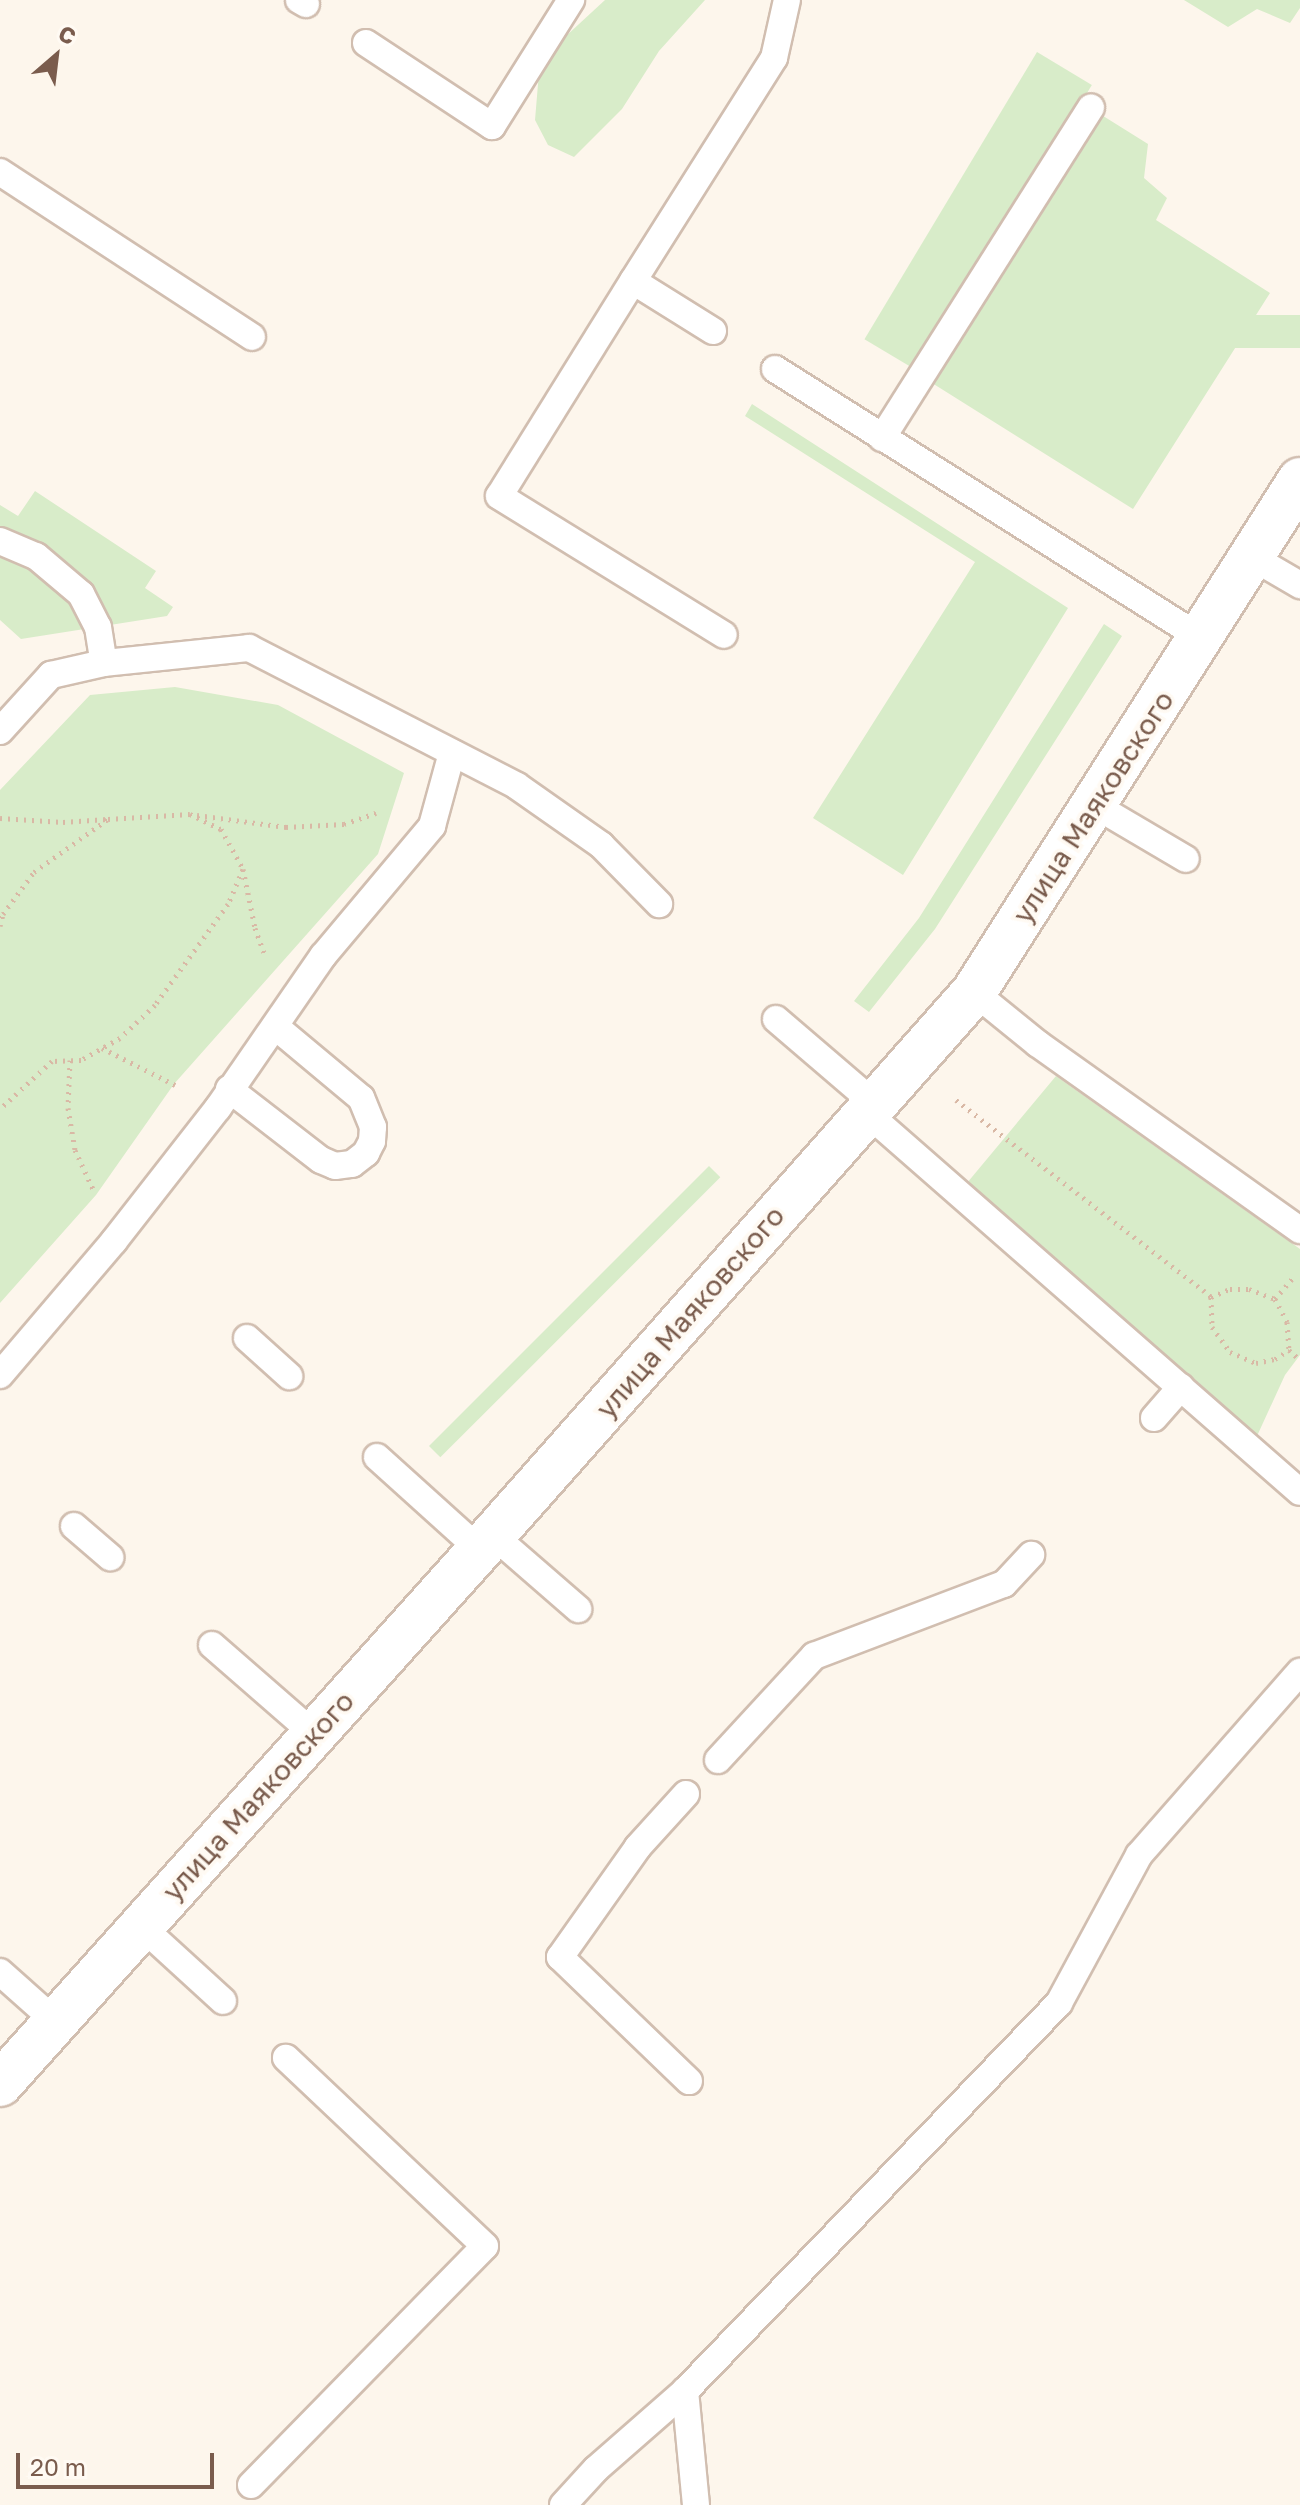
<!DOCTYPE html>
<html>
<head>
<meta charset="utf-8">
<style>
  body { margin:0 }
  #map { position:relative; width:1300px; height:2505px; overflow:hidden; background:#fdf6ec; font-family:"Golos Text",sans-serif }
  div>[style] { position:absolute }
  .green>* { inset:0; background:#d8ecc9; transform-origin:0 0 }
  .path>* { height:5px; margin-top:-2.5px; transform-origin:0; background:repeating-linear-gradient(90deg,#d9b8a5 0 2px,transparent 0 8px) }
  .roads { filter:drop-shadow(2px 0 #d1beb0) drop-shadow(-2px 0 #d1beb0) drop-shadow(0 2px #d1beb0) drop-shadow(0 -2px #d1beb0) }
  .lane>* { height:26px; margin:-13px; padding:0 13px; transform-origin:13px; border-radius:13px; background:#fff }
  .secondary>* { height:44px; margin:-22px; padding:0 22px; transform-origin:22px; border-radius:22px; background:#fff }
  span { translate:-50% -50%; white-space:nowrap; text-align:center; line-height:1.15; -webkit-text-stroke:7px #fffaf3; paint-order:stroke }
  .street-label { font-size:28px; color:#7a5c4d }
  .north { position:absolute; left:16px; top:16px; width:80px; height:80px; -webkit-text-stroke:6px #fffaf3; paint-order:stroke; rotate:28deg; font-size:22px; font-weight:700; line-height:32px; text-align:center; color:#7a5c4d }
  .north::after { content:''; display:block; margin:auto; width:28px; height:36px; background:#7a5c4d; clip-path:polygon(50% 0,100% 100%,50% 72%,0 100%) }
  .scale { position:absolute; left:16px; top:2453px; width:198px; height:36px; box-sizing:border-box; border:4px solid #7a5c4d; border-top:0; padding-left:10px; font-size:24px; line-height:28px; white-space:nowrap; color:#7a5c4d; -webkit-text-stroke:6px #fffaf3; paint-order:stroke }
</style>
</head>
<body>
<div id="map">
  <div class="green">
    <div style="clip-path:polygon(605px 0,705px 0,659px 51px,622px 109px,574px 157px,548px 145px,535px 120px,540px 60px)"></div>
    <div style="clip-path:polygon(1184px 0,1300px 0,1300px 8px,1290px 23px,1257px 9px,1228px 27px)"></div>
    <div style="left:1037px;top:52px;width:64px;height:335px;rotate:31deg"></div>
    <div style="clip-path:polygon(1100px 114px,1148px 144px,1144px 178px,1167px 198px,1156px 220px,1270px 293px,1133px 509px,932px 383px)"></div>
    <div style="left:1300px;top:315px;width:33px;height:296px;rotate:90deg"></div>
    <div style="clip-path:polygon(752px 404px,1068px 608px,903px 875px,813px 818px,975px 562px,745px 416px)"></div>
    <div style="clip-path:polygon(35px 491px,156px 571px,145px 588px,173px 607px,167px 616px,21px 639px,0 620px,0 505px,18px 516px)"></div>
    <div style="clip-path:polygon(1104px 624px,1122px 636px,935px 929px,869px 1012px,854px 1001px,919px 918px)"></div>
    <div style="clip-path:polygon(175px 687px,278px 705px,404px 773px,378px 854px,174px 1084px,96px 1195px,0 1303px,0 790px,90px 695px)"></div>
    <div style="clip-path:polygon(1056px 1076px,1300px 1249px,1300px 1355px,1285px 1375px,1257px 1436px,967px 1183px)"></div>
    <div style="left:709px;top:1166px;width:16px;height:396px;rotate:45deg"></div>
  </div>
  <div class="path">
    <div style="left:197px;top:815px;width:90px;rotate:7.7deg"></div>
    <div style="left:286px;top:827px;width:58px;rotate:-3deg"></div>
    <div style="left:344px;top:824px;width:34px;rotate:-19deg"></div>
    <div style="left:0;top:818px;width:63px;rotate:3.6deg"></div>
    <div style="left:63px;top:822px;width:44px;rotate:-3.9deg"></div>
    <div style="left:243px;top:869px;width:60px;rotate:78.5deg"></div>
    <div style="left:255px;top:928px;width:29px;rotate:70deg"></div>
    <div style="left:0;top:926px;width:12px;rotate:-76deg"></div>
    <div style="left:3px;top:914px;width:52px;rotate:-53.6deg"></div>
    <div style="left:34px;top:872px;width:91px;rotate:-35.6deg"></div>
    <div style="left:108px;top:819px;width:82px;rotate:-3.5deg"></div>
    <div style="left:190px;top:814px;width:34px;rotate:26deg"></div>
    <div style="left:221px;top:829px;width:46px;rotate:61.2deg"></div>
    <div style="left:243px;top:869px;width:38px;rotate:113deg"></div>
    <div style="left:228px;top:904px;width:125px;rotate:125.9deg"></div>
    <div style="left:155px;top:1005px;width:48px;rotate:136.7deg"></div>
    <div style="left:120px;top:1038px;width:45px;rotate:150.6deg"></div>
    <div style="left:81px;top:1060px;width:29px;rotate:178deg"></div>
    <div style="left:52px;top:1061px;width:71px;rotate:137.3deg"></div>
    <div style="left:102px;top:1048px;width:82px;rotate:26.9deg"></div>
    <div style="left:70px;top:1060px;width:48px;rotate:92.4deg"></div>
    <div style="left:68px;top:1108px;width:43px;rotate:80.5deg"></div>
    <div style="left:75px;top:1150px;width:43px;rotate:65.2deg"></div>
    <div style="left:956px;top:1100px;width:312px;rotate:37.6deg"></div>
    <div style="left:1203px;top:1290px;width:11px;rotate:41deg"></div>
    <div style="left:1211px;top:1297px;width:30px;rotate:88deg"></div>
    <div style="left:1212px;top:1327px;width:31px;rotate:54deg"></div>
    <div style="left:1230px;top:1352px;width:28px;rotate:23deg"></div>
    <div style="left:1256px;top:1363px;width:19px;rotate:-12deg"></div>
    <div style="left:1275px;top:1359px;width:17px;rotate:-33deg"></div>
    <div style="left:1211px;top:1297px;width:21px;rotate:-23deg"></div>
    <div style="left:1230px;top:1289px;width:19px"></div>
    <div style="left:1249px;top:1289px;width:28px;rotate:21deg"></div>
    <div style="left:1275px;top:1299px;width:26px;rotate:62deg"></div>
    <div style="left:1287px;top:1322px;width:28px;rotate:86deg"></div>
    <div style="left:1275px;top:1299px;width:30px;rotate:-50deg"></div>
    <div style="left:1289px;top:1350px;width:15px;rotate:42deg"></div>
  </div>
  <div class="roads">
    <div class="lane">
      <div style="left:299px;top:0;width:8px;rotate:30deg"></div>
      <div style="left:366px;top:43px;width:151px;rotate:33.4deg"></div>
      <div style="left:492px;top:126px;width:149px;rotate:-57.9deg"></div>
      <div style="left:0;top:172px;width:301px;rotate:33.2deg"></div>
      <div style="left:633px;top:281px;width:253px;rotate:121.9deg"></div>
      <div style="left:499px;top:496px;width:264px;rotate:31.7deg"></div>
      <div style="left:713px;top:331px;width:94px;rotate:-148deg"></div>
      <div style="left:633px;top:281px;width:264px;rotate:-57.7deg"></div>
      <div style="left:774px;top:58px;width:59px;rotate:-77.4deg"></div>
      <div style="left:775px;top:369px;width:504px;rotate:32.27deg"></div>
      <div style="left:882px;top:438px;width:391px;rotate:-57.7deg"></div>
      <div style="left:0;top:541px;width:39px;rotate:23deg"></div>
      <div style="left:36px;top:556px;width:59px;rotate:40.2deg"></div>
      <div style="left:81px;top:594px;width:37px;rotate:63deg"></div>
      <div style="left:98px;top:627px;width:36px;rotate:81deg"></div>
      <div style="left:1252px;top:557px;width:56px;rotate:30.3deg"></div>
      <div style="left:0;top:731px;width:76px;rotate:-47.7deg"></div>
      <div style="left:51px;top:675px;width:54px;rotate:-12.8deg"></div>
      <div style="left:104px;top:663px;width:146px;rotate:-5.9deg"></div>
      <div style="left:249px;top:648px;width:301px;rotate:27.2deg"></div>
      <div style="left:517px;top:786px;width:103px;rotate:35.1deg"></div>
      <div style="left:601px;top:845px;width:83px;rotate:45.5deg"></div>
      <div style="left:1096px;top:806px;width:104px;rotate:30.5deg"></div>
      <div style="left:974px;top:992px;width:82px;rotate:39.1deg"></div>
      <div style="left:1038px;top:1044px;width:321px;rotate:35.4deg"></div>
      <div style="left:776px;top:1019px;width:130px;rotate:40.6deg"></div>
      <div style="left:229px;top:1089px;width:116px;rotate:37.7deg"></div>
      <div style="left:321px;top:1160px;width:15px;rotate:23deg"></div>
      <div style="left:335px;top:1166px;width:17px;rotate:-7deg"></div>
      <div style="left:352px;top:1164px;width:18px;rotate:-38deg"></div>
      <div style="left:366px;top:1153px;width:13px;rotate:-63deg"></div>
      <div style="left:372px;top:1141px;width:14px;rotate:-86deg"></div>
      <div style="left:373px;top:1127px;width:31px;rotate:-112deg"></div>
      <div style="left:361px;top:1098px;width:112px;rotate:-140.1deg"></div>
      <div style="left:867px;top:1113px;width:575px;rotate:41.2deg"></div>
      <div style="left:247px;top:1338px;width:57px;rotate:42.1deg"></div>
      <div style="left:0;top:1375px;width:176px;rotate:-49.6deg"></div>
      <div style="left:114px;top:1241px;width:169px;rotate:-52deg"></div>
      <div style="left:218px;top:1108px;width:185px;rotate:-55.4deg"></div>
      <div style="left:323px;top:956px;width:170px;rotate:-50deg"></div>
      <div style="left:432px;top:826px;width:76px;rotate:-74.7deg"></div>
      <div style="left:1154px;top:1418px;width:41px;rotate:-48.9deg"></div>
      <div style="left:377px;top:1457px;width:139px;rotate:42.1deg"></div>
      <div style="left:74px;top:1526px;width:48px;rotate:40.7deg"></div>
      <div style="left:493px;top:1535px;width:113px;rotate:41deg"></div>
      <div style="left:212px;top:1645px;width:135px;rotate:41.1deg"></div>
      <div style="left:718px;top:1760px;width:142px;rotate:-47.3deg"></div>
      <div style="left:814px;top:1656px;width:203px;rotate:-20.8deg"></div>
      <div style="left:1004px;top:1584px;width:40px;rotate:-47deg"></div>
      <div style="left:686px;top:1794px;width:72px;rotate:132.2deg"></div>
      <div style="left:638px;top:1847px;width:135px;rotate:125.3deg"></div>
      <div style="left:560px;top:1957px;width:179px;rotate:43.9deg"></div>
      <div style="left:141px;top:1926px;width:111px;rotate:42.4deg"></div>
      <div style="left:0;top:1972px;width:74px;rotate:41.7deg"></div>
      <div style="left:251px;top:2485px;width:334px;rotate:-45.6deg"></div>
      <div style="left:485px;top:2246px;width:274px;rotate:-136.6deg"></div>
      <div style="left:563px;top:2505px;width:49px;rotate:-47.5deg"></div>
      <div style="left:596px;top:2469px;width:118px;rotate:-41.2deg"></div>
      <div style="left:696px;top:2505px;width:115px;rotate:-95.5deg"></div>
      <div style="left:685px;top:2391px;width:539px;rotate:-46.05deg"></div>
      <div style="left:1059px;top:2003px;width:168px;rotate:-61.6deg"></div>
      <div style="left:1139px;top:1855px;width:244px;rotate:-48.7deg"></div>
    </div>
    <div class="secondary">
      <div style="left:0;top:2084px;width:738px;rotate:-48.08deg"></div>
      <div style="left:493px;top:1535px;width:725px;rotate:-48.46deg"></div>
      <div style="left:974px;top:992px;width:607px;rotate:-57.51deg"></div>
    </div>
  </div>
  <div class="street-label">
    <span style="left:1093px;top:807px;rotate:-57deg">улица Маяковского</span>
    <span style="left:690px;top:1312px;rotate:-49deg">улица Маяковского</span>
    <span style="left:258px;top:1796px;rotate:-48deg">улица Маяковского</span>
  </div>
  <div class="north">С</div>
  <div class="scale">20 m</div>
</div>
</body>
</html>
